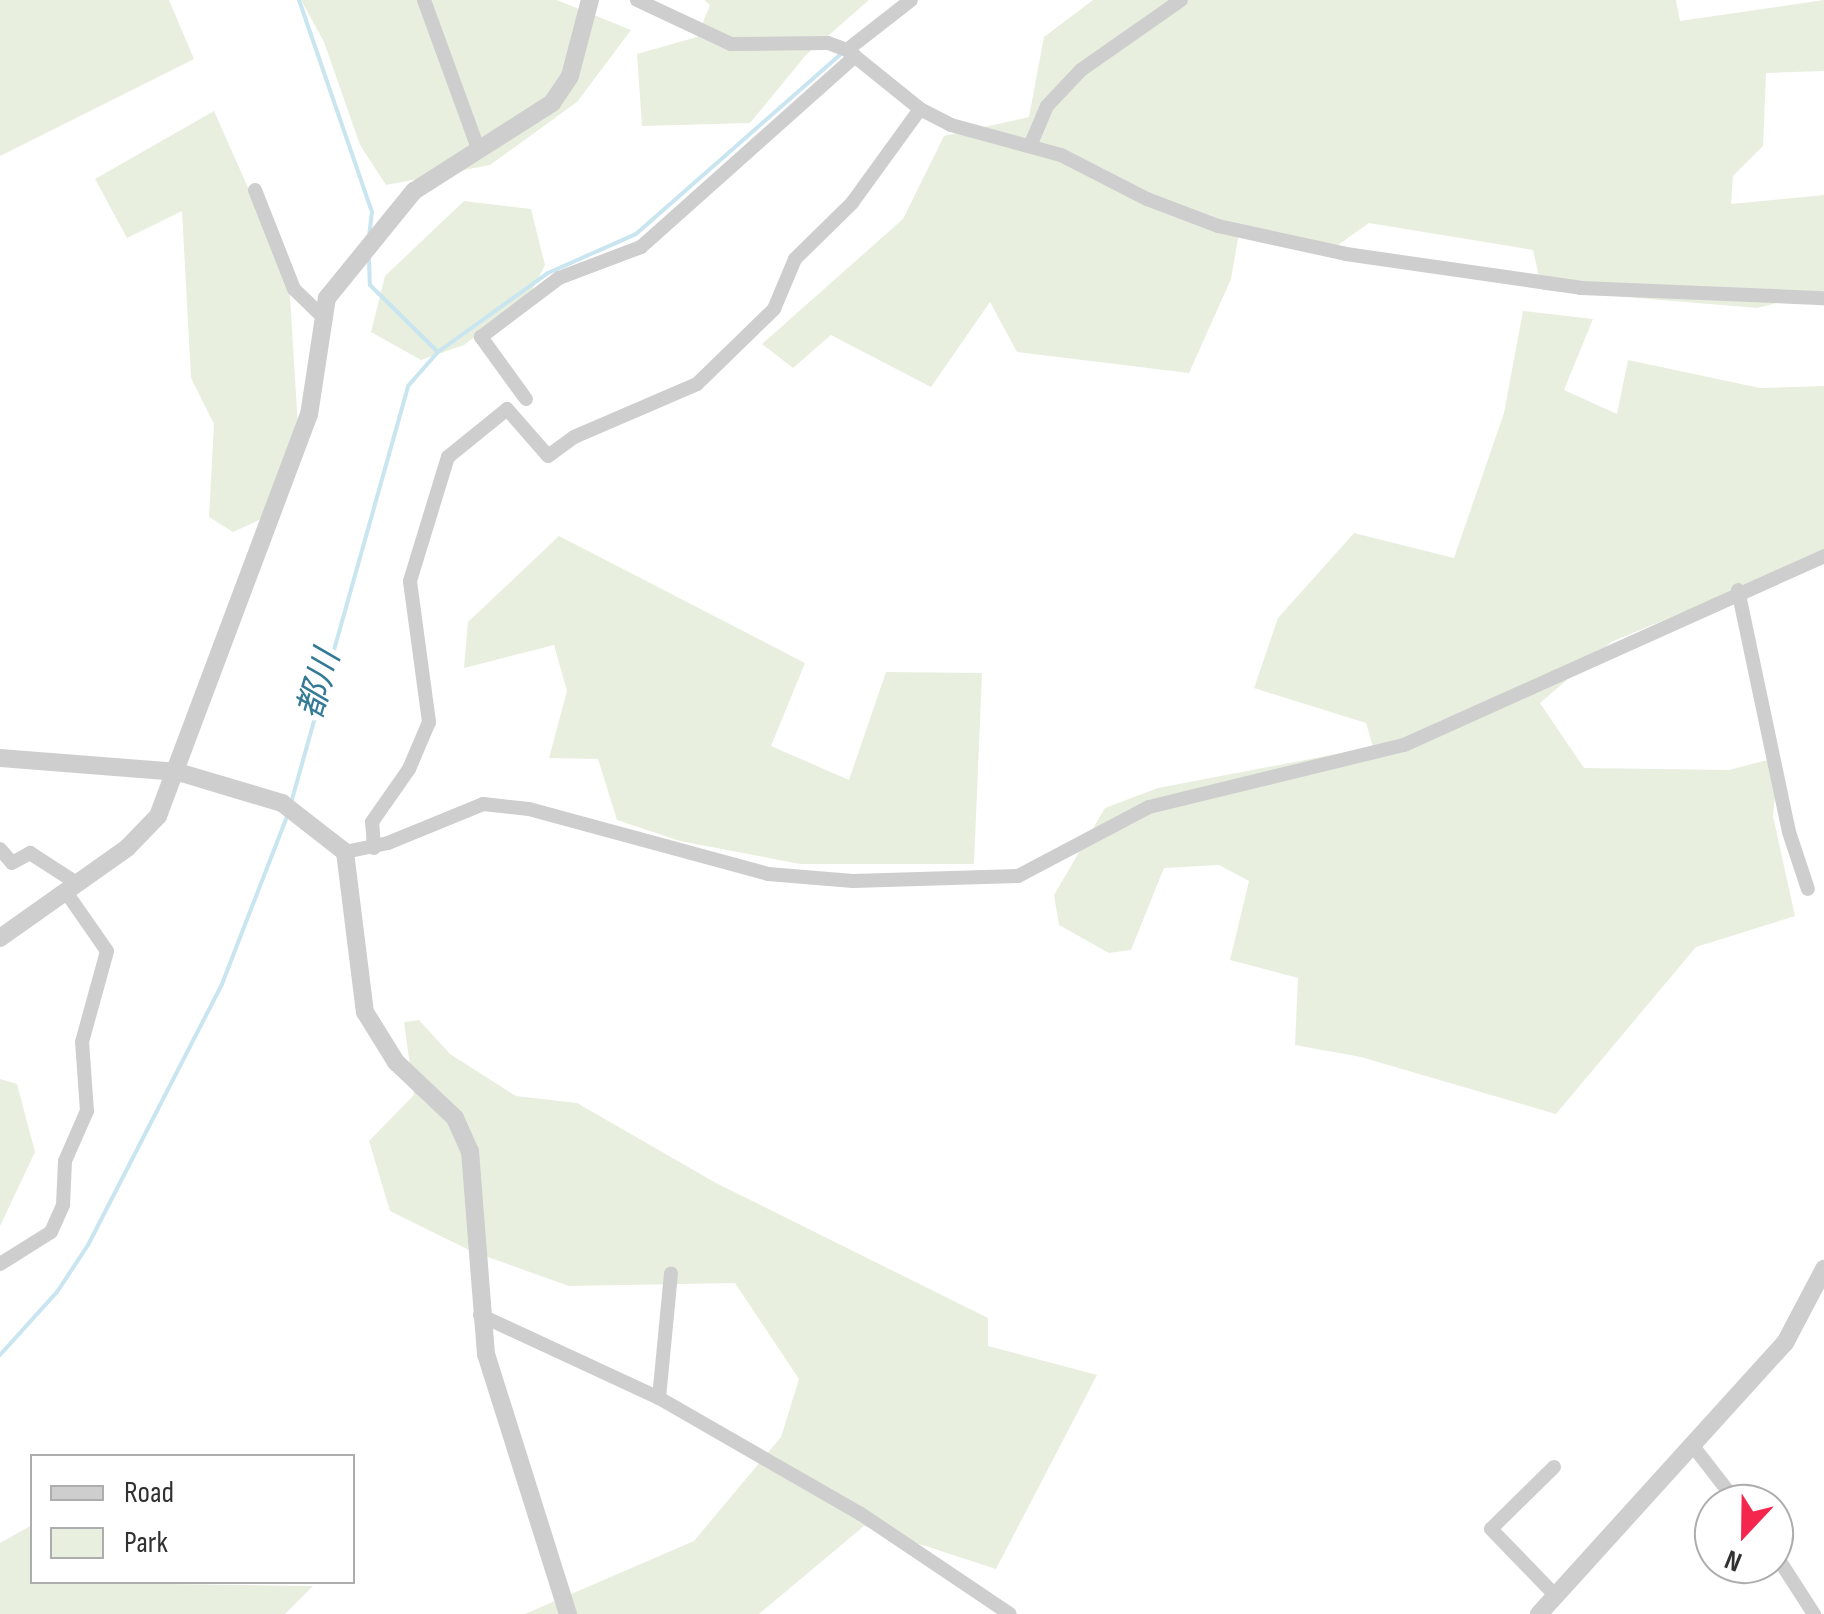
<!DOCTYPE html>
<html>
<head>
<meta charset="utf-8">
<style>
  body { margin:0 }
  #map { position:relative; width:1824px; height:1614px; overflow:hidden; background:#fff; font-family:"Sofia Sans Condensed","Noto Sans JP",sans-serif }
  div>[style] { position:absolute }
  .green>* { inset:0; background:#e9efde }
  .stream>* { height:4px; margin:-2px; padding:0 2px; transform-origin:2px; border-radius:2px; background:#c9e5f0 }
  .minor>* { height:14px; margin:-7px; padding:0 7px; transform-origin:7px; border-radius:7px; background:#cecece }
  .tertiary>* { height:18px; margin:-9px; padding:0 9px; transform-origin:9px; border-radius:9px; background:#cecece }
  span { translate:-50% -50%; white-space:nowrap; text-align:center; line-height:1.15; -webkit-text-stroke:10px #fff; paint-order:stroke }
  .water-label { font-size:35px; color:#347a95; font-style:italic }
  .legend { position:absolute; left:30px; top:1454px; width:325px; height:130px; box-sizing:border-box; background:#fff; border:2px solid #adadad; margin:0; padding:12px 18px; list-style:none; font-size:30px; color:#313131 }
  .legend li { display:flex; align-items:center; gap:20px; height:50px }
  .legend b { width:50px; border:2px solid #adadad }
  .north { position:absolute; left:1694px; top:1484px; width:100px; height:100px; box-sizing:border-box; background:#fff; border:2px solid #adadad; border-radius:50%; rotate:202deg; font-size:28px; font-weight:700; line-height:40px; text-align:center; color:#313131 }
  .north::after { content:''; display:block; margin:auto; width:35px; height:45px; background:#f5264d; clip-path:polygon(50% 0,100% 100%,50% 72%,0 100%) }
</style>
</head>
<body>
<div id="map">
  <div class="green">
    <div style="clip-path:polygon(0 0,169px 0,194px 59px,0 156px)"></div>
    <div style="clip-path:polygon(301px 0,557px 0,631px 30px,577px 102px,490px 165px,386px 185px,360px 145px,324px 42px)"></div>
    <div style="clip-path:polygon(704px 0,869px 0,806px 55px,750px 123px,642px 126px,637px 54px,697px 37px,710px 5px)"></div>
    <div style="clip-path:polygon(1093px 0,1676px 0,1680px 21px,1824px 0,1824px 71px,1766px 73px,1763px 146px,1733px 176px,1731px 204px,1824px 195px,1824px 291px,1757px 308px,1542px 290px,1533px 250px,1369px 223px,1324px 255px,1240px 227px,1231px 279px,1189px 373px,1017px 352px,990px 302px,931px 387px,831px 335px,793px 368px,762px 344px,903px 219px,944px 136px,1029px 117px,1044px 37px)"></div>
    <div style="clip-path:polygon(214px 111px,289px 280px,298px 427px,270px 515px,233px 532px,209px 517px,214px 424px,191px 378px,182px 211px,127px 238px,95px 179px)"></div>
    <div style="clip-path:polygon(464px 201px,531px 209px,545px 265px,529px 296px,464px 345px,421px 360px,371px 332px,385px 276px)"></div>
    <div style="clip-path:polygon(1523px 311px,1593px 319px,1564px 390px,1617px 414px,1628px 360px,1760px 388px,1824px 386px,1824px 554px,1611px 642px,1540px 703px,1584px 768px,1729px 770px,1779px 757px,1773px 816px,1795px 916px,1696px 947px,1556px 1114px,1361px 1057px,1295px 1045px,1298px 978px,1230px 960px,1249px 881px,1219px 865px,1164px 868px,1131px 950px,1109px 953px,1059px 925px,1054px 895px,1105px 808px,1158px 788px,1373px 747px,1366px 723px,1254px 688px,1278px 618px,1354px 533px,1454px 558px,1504px 413px)"></div>
    <div style="clip-path:polygon(559px 536px,805px 663px,771px 746px,849px 780px,886px 672px,982px 673px,974px 864px,800px 864px,680px 841px,617px 820px,598px 759px,549px 758px,567px 691px,554px 645px,464px 668px,468px 622px)"></div>
    <div style="clip-path:polygon(419px 1020px,450px 1054px,516px 1096px,577px 1103px,716px 1183px,988px 1318px,988px 1346px,1097px 1375px,996px 1569px,864px 1526px,759px 1614px,525px 1614px,694px 1541px,781px 1437px,799px 1379px,735px 1283px,569px 1286px,471px 1251px,390px 1211px,369px 1141px,414px 1095px,404px 1022px)"></div>
    <div style="clip-path:polygon(0 1079px,17px 1084px,35px 1152px,0 1226px)"></div>
    <div style="clip-path:polygon(32px 1525px,32px 1582px,313px 1586px,285px 1614px,0 1614px,0 1543px)"></div>
  </div>
  <div class="stream">
    <div style="left:299px;top:0;width:224px;rotate:71deg"></div>
    <div style="left:372px;top:212px;width:24px;rotate:97deg"></div>
    <div style="left:369px;top:260px;width:25px;rotate:88deg"></div>
    <div style="left:370px;top:285px;width:95px;rotate:44.6deg"></div>
    <div style="left:291px;top:803px;width:433px;rotate:-74.3deg"></div>
    <div style="left:408px;top:386px;width:45px;rotate:-48.6deg"></div>
    <div style="left:438px;top:352px;width:135px;rotate:-35.7deg"></div>
    <div style="left:548px;top:273px;width:96px;rotate:-23.9deg"></div>
    <div style="left:636px;top:234px;width:274px;rotate:-41.3deg"></div>
    <div style="left:0;top:1355px;width:85px;rotate:-47.9deg"></div>
    <div style="left:57px;top:1292px;width:56px;rotate:-56.6deg"></div>
    <div style="left:88px;top:1245px;width:293px;rotate:-62.8deg"></div>
    <div style="left:222px;top:984px;width:180px;rotate:-68.8deg"></div>
  </div>
  <div class="minor">
    <div style="left:424px;top:0;width:158px;rotate:70deg"></div>
    <div style="left:637px;top:0;width:104px;rotate:25.1deg"></div>
    <div style="left:731px;top:44px;width:97px;rotate:-0.6deg"></div>
    <div style="left:828px;top:43px;width:20px;rotate:20deg"></div>
    <div style="left:847px;top:50px;width:94px;rotate:38.9deg"></div>
    <div style="left:920px;top:109px;width:35px;rotate:27deg"></div>
    <div style="left:951px;top:125px;width:114px;rotate:15.3deg"></div>
    <div style="left:1061px;top:155px;width:97px;rotate:27.1deg"></div>
    <div style="left:1147px;top:199px;width:76px;rotate:20.8deg"></div>
    <div style="left:1218px;top:226px;width:131px;rotate:12.3deg"></div>
    <div style="left:1346px;top:254px;width:237px;rotate:8.2deg"></div>
    <div style="left:1581px;top:288px;width:243px;rotate:2.4deg"></div>
    <div style="left:847px;top:50px;width:81px;rotate:-38deg"></div>
    <div style="left:1030px;top:146px;width:43px;rotate:-67deg"></div>
    <div style="left:1047px;top:106px;width:50px;rotate:-46.6deg"></div>
    <div style="left:1081px;top:70px;width:122px;rotate:-35deg"></div>
    <div style="left:255px;top:190px;width:106px;rotate:68.5deg"></div>
    <div style="left:294px;top:289px;width:37px;rotate:44deg"></div>
    <div style="left:526px;top:399px;width:77px;rotate:-126deg"></div>
    <div style="left:481px;top:337px;width:98px;rotate:-37.1deg"></div>
    <div style="left:559px;top:278px;width:88px;rotate:-20.7deg"></div>
    <div style="left:641px;top:247px;width:287px;rotate:-41.7deg"></div>
    <div style="left:1738px;top:590px;width:247px;rotate:78.1deg"></div>
    <div style="left:1789px;top:832px;width:60px;rotate:71.6deg"></div>
    <div style="left:374px;top:848px;width:26px;rotate:-94deg"></div>
    <div style="left:372px;top:822px;width:65px;rotate:-55.1deg"></div>
    <div style="left:409px;top:769px;width:51px;rotate:-66.9deg"></div>
    <div style="left:429px;top:722px;width:142px;rotate:-97.7deg"></div>
    <div style="left:410px;top:581px;width:130px;rotate:-73deg"></div>
    <div style="left:448px;top:457px;width:76px;rotate:-39.1deg"></div>
    <div style="left:507px;top:409px;width:62px;rotate:48.9deg"></div>
    <div style="left:548px;top:456px;width:32px;rotate:-36deg"></div>
    <div style="left:574px;top:437px;width:134px;rotate:-23.3deg"></div>
    <div style="left:697px;top:384px;width:107px;rotate:-44.2deg"></div>
    <div style="left:774px;top:309px;width:54px;rotate:-67.2deg"></div>
    <div style="left:795px;top:259px;width:80px;rotate:-44.5deg"></div>
    <div style="left:852px;top:203px;width:116px;rotate:-54.1deg"></div>
    <div style="left:0;top:849px;width:18px;rotate:49deg"></div>
    <div style="left:12px;top:863px;width:21px;rotate:-29deg"></div>
    <div style="left:30px;top:853px;width:57px;rotate:32.9deg"></div>
    <div style="left:345px;top:852px;width:44px;rotate:-11.8deg"></div>
    <div style="left:388px;top:843px;width:103px;rotate:-22.3deg"></div>
    <div style="left:483px;top:804px;width:46px;rotate:6.2deg"></div>
    <div style="left:529px;top:809px;width:248px;rotate:15.2deg"></div>
    <div style="left:768px;top:874px;width:85px;rotate:4.7deg"></div>
    <div style="left:853px;top:881px;width:165px;rotate:-1.7deg"></div>
    <div style="left:1018px;top:876px;width:148px;rotate:-27.8deg"></div>
    <div style="left:1149px;top:807px;width:262px;rotate:-13.7deg"></div>
    <div style="left:1404px;top:745px;width:461px;rotate:-24.2deg"></div>
    <div style="left:0;top:1264px;width:60px;rotate:-32.1deg"></div>
    <div style="left:51px;top:1232px;width:30px;rotate:-66deg"></div>
    <div style="left:63px;top:1205px;width:44px;rotate:-87.4deg"></div>
    <div style="left:65px;top:1161px;width:55px;rotate:-66.3deg"></div>
    <div style="left:87px;top:1111px;width:69px;rotate:-94.1deg"></div>
    <div style="left:82px;top:1042px;width:94px;rotate:-74.6deg"></div>
    <div style="left:107px;top:951px;width:72px;rotate:-124.8deg"></div>
    <div style="left:480px;top:1315px;width:197px;rotate:24.9deg"></div>
    <div style="left:659px;top:1398px;width:233px;rotate:29.9deg"></div>
    <div style="left:861px;top:1514px;width:179px;rotate:33.9deg"></div>
    <div style="left:659px;top:1398px;width:125px;rotate:-84.5deg"></div>
    <div style="left:1693px;top:1446px;width:73px;rotate:52.2deg"></div>
    <div style="left:1554px;top:1467px;width:88px;rotate:135.5deg"></div>
    <div style="left:1491px;top:1529px;width:93px;rotate:45.9deg"></div>
    <div style="left:1774px;top:1552px;width:74px;rotate:57.2deg"></div>
  </div>
  <div class="tertiary">
    <div style="left:0;top:758px;width:179px;rotate:4.5deg"></div>
    <div style="left:178px;top:772px;width:109px;rotate:16.6deg"></div>
    <div style="left:282px;top:803px;width:80px;rotate:37.9deg"></div>
    <div style="left:345px;top:852px;width:161px;rotate:82.9deg"></div>
    <div style="left:365px;top:1012px;width:59px;rotate:58.2deg"></div>
    <div style="left:396px;top:1062px;width:81px;rotate:43.5deg"></div>
    <div style="left:455px;top:1118px;width:36px;rotate:66deg"></div>
    <div style="left:470px;top:1151px;width:204px;rotate:85.5deg"></div>
    <div style="left:486px;top:1354px;width:273px;rotate:72.5deg"></div>
    <div style="left:0;top:938px;width:156px;rotate:-35.3deg"></div>
    <div style="left:127px;top:848px;width:45px;rotate:-45.9deg"></div>
    <div style="left:158px;top:816px;width:428px;rotate:-69.4deg"></div>
    <div style="left:309px;top:415px;width:118px;rotate:-81.3deg"></div>
    <div style="left:327px;top:298px;width:138px;rotate:-50.9deg"></div>
    <div style="left:414px;top:191px;width:164px;rotate:-32.5deg"></div>
    <div style="left:552px;top:103px;width:32px;rotate:-56deg"></div>
    <div style="left:570px;top:76px;width:79px;rotate:-75.3deg"></div>
    <div style="left:1539px;top:1614px;width:366px;rotate:-47.8deg"></div>
    <div style="left:1785px;top:1343px;width:84px;rotate:-62.2deg"></div>
  </div>
  <div class="water-label">
    <span style="left:320px;top:685px;rotate:-74deg">都川</span>
  </div>
  <ul class="legend">
  <li><b style="height:12px;background:#cecece"></b>Road</li>
  <li><b style="height:28px;background:#e9efde"></b>Park</li>
  </ul>
  <div class="north">N</div>
</div>
</body>
</html>
